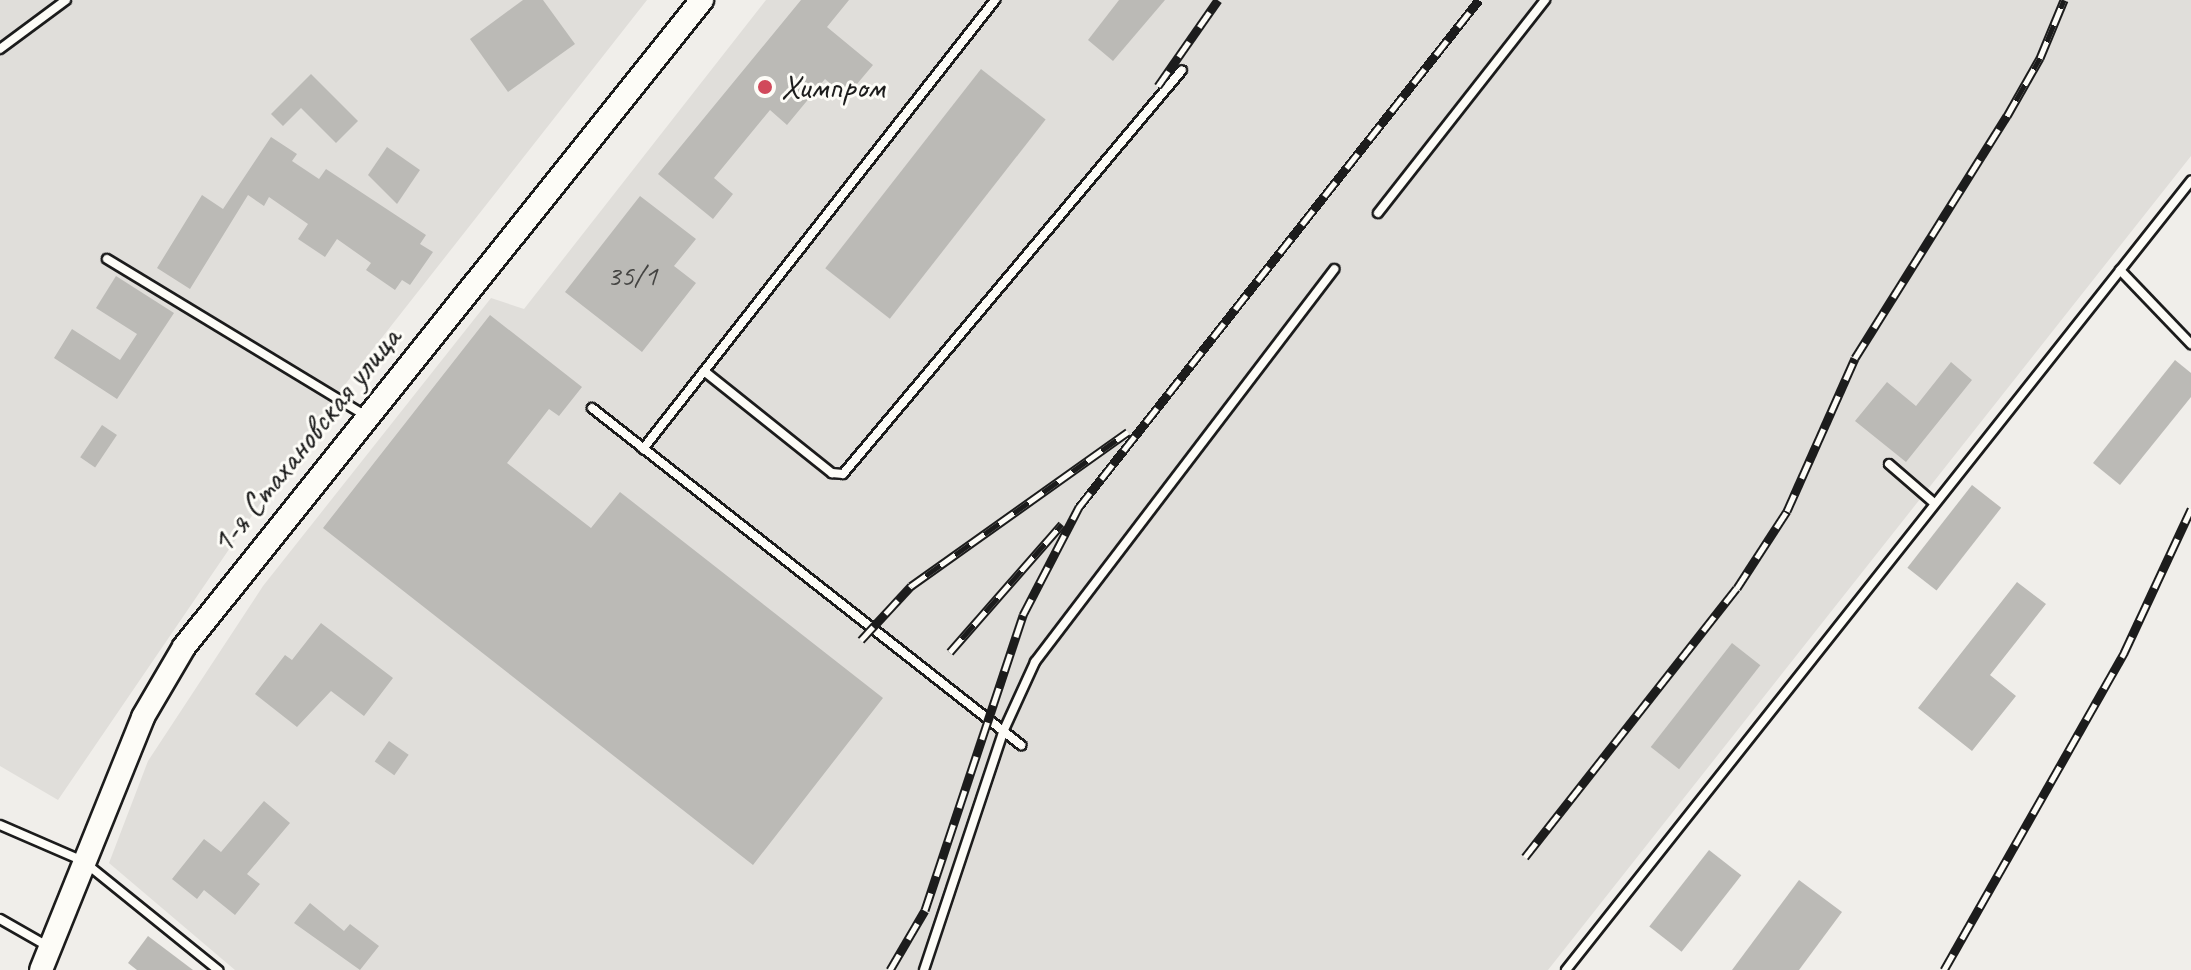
<!DOCTYPE html>
<html>
<head>
<meta charset="utf-8">
<style>
  body { margin:0 }
  #map { position:relative; width:2191px; height:970px; overflow:hidden; background:#f0eeea; font-family:Caveat,sans-serif }
  div>[style] { position:absolute }
  .built>* { inset:0; background:#e0deda }
  .building>* { inset:0; background:#bbbab6; transform-origin:0 0 }
  .roads { filter:drop-shadow(2px 0 #1c1c1c) drop-shadow(-2px 0 #1c1c1c) drop-shadow(0 2px #1c1c1c) drop-shadow(0 -2px #1c1c1c) }
  .service>* { height:8px; margin:-4px; padding:0 4px; transform-origin:4px; border-radius:4px; background:#fdfcf7 }
  .secondary>* { height:22px; margin:-11px; padding:0 11px; transform-origin:11px; border-radius:11px; background:#fdfcf7 }
  .rail>* { height:9px; margin-top:-4.5px; transform-origin:0; background:repeating-linear-gradient(90deg,#fdfcf7 0 18px,#1c1c1c 0 36px); box-sizing:border-box; border-block:2px solid #1c1c1c }
  .dots>* { width:22px; height:22px; translate:-50% -50%; box-sizing:border-box; border:4px solid #fdfcf7; border-radius:50% }
  span { translate:-50% -50%; white-space:nowrap; text-align:center; line-height:1.15; -webkit-text-stroke:6px #fdfcf7; paint-order:stroke }
  .number-label { font-size:30px; color:#444442 }
  .number-label span { -webkit-text-stroke-width:0 }
  .poi-label { font-size:34px; color:#1c1c1c }
  .left { translate:0 -50%; text-align:left }
  .street-label { font-size:34px; color:#1c1c1c }
</style>
</head>
<body>
<div id="map">
  <div class="built">
    <div style="clip-path:polygon(0 0,647px 0,318px 419px,58px 800px,0 766px)"></div>
    <div style="clip-path:polygon(766px 0,2191px 0,2191px 156px,1548px 970px,235px 970px,109px 863px,148px 761px,263px 586px,491px 298px,524px 309px)"></div>
  </div>
  <div class="building">
    <div style="clip-path:polygon(523px 0,543px 0,575px 44px,508px 92px,470px 39px)"></div>
    <div style="clip-path:polygon(801px 0,849px 0,827px 27px,873px 65px,846px 97px,825px 79px,787px 125px,770px 110px,714px 178px,733px 194px,713px 219px,658px 174px)"></div>
    <div style="clip-path:polygon(1119px 0,1165px 0,1113px 61px,1088px 40px)"></div>
    <div style="left:981px;top:69px;width:82px;height:253px;rotate:38deg"></div>
    <div style="clip-path:polygon(311px 74px,358px 121px,336px 143px,301px 108px,283px 126px,271px 114px)"></div>
    <div style="clip-path:polygon(271px 137px,297px 154px,292px 161px,319px 179px,326px 169px,426px 235px,420px 244px,433px 252px,410px 285px,402px 280px,395px 290px,366px 270px,371px 263px,337px 239px,325px 257px,298px 239px,308px 224px,269px 197px,264px 206px,248px 195px,190px 289px,157px 268px,202px 195px,223px 209px)"></div>
    <div style="clip-path:polygon(387px 147px,420px 170px,397px 204px,368px 175px)"></div>
    <div style="clip-path:polygon(640px 196px,696px 239px,674px 266px,696px 283px,642px 352px,565px 292px)"></div>
    <div style="clip-path:polygon(116px 276px,174px 313px,117px 399px,54px 358px,72px 329px,120px 360px,137px 334px,96px 308px)"></div>
    <div style="clip-path:polygon(490px 315px,582px 387px,559px 416px,549px 409px,507px 463px,591px 528px,620px 492px,883px 698px,753px 865px,323px 528px)"></div>
    <div style="clip-path:polygon(2175px 360px,2191px 373px,2191px 397px,2120px 485px,2093px 463px)"></div>
    <div style="clip-path:polygon(1951px 362px,1972px 380px,1906px 462px,1855px 421px,1887px 382px,1916px 406px)"></div>
    <div style="left:102px;top:425px;width:18px;height:39px;rotate:34deg"></div>
    <div style="left:1972px;top:485px;width:37px;height:105px;rotate:38deg"></div>
    <div style="clip-path:polygon(2017px 582px,2046px 604px,1990px 675px,2016px 696px,1972px 751px,1918px 708px)"></div>
    <div style="clip-path:polygon(321px 623px,393px 678px,364px 716px,331px 691px,297px 727px,255px 694px,285px 655px,292px 660px)"></div>
    <div style="left:1732px;top:643px;width:36px;height:132px;rotate:38deg"></div>
    <div style="left:389px;top:741px;width:24px;height:25px;rotate:35deg"></div>
    <div style="clip-path:polygon(264px 801px,290px 823px,247px 874px,260px 884px,235px 915px,204px 890px,197px 899px,172px 879px,204px 839px,221px 852px)"></div>
    <div style="left:1709px;top:850px;width:41px;height:97px;rotate:38deg"></div>
    <div style="clip-path:polygon(1799px 880px,1842px 912px,1799px 970px,1732px 970px)"></div>
    <div style="clip-path:polygon(310px 903px,344px 931px,350px 924px,379px 946px,360px 970px,294px 923px)"></div>
    <div style="clip-path:polygon(148px 936px,193px 970px,137px 970px,128px 963px)"></div>
  </div>
  <div class="roads">
    <div class="service">
      <div style="left:0;top:49px;width:82px;rotate:-36.6deg"></div>
      <div style="left:1378px;top:213px;width:271px;rotate:-51.9deg"></div>
      <div style="left:107px;top:259px;width:305px;rotate:31.2deg"></div>
      <div style="left:2120px;top:270px;width:103px;rotate:46.2deg"></div>
      <div style="left:704px;top:371px;width:164px;rotate:38.6deg"></div>
      <div style="left:832px;top:473px;width:11px;rotate:5deg"></div>
      <div style="left:843px;top:474px;width:527px;rotate:-50deg"></div>
      <div style="left:592px;top:408px;width:546px;rotate:38.15deg"></div>
      <div style="left:643px;top:449px;width:571px;rotate:-51.9deg"></div>
      <div style="left:1889px;top:464px;width:60px;rotate:40.9deg"></div>
      <div style="left:0;top:825px;width:90px;rotate:23.4deg"></div>
      <div style="left:83px;top:861px;width:174px;rotate:38.9deg"></div>
      <div style="left:0;top:919px;width:56px;rotate:29.7deg"></div>
      <div style="left:924px;top:970px;width:251px;rotate:-71.6deg"></div>
      <div style="left:1003px;top:732px;width:77px;rotate:-65.4deg"></div>
      <div style="left:1035px;top:662px;width:494px;rotate:-52.7deg"></div>
      <div style="left:1566px;top:970px;width:1007px;rotate:-51.62deg"></div>
    </div>
    <div class="secondary">
      <div style="left:41px;top:970px;width:273px;rotate:-68deg"></div>
      <div style="left:143px;top:717px;width:81px;rotate:-59.6deg"></div>
      <div style="left:184px;top:647px;width:829px;rotate:-51.32deg"></div>
    </div>
  </div>
  <div class="rail">
    <div style="left:1158px;top:86px;width:105px;rotate:-55.1deg"></div>
    <div style="left:861px;top:640px;width:74px;rotate:-47.2deg"></div>
    <div style="left:911px;top:586px;width:266px;rotate:-35.4deg"></div>
    <div style="left:950px;top:652px;width:170px;rotate:-48.8deg"></div>
    <div style="left:1525px;top:857px;width:342px;rotate:-51.8deg"></div>
    <div style="left:1737px;top:588px;width:92px;rotate:-57deg"></div>
    <div style="left:1787px;top:511px;width:167px;rotate:-66deg"></div>
    <div style="left:1855px;top:358px;width:286px;rotate:-57.9deg"></div>
    <div style="left:2007px;top:116px;width:67px;rotate:-60.4deg"></div>
    <div style="left:2040px;top:58px;width:63px;rotate:-67.5deg"></div>
    <div style="left:890px;top:970px;width:69px;rotate:-59.7deg"></div>
    <div style="left:925px;top:910px;width:311px;rotate:-71.6deg"></div>
    <div style="left:1023px;top:615px;width:122px;rotate:-62.6deg"></div>
    <div style="left:1079px;top:507px;width:646px;rotate:-51.73deg"></div>
    <div style="left:1944px;top:970px;width:365px;rotate:-60.4deg"></div>
    <div style="left:2124px;top:653px;width:159px;rotate:-65deg"></div>
  </div>
  <div class="dots">
    <div style="left:765px;top:87px;background:#d1495b"></div>
  </div>
  <div class="number-label">
    <span style="left:632px;top:275px">35/1</span>
  </div>
  <div class="poi-label">
    <span class="left" style="left:781px;top:87px">Химпром</span>
  </div>
  <div class="street-label">
    <span style="left:305px;top:440px;rotate:-51deg">1-я Стахановская улица</span>
  </div>
</div>
</body>
</html>
